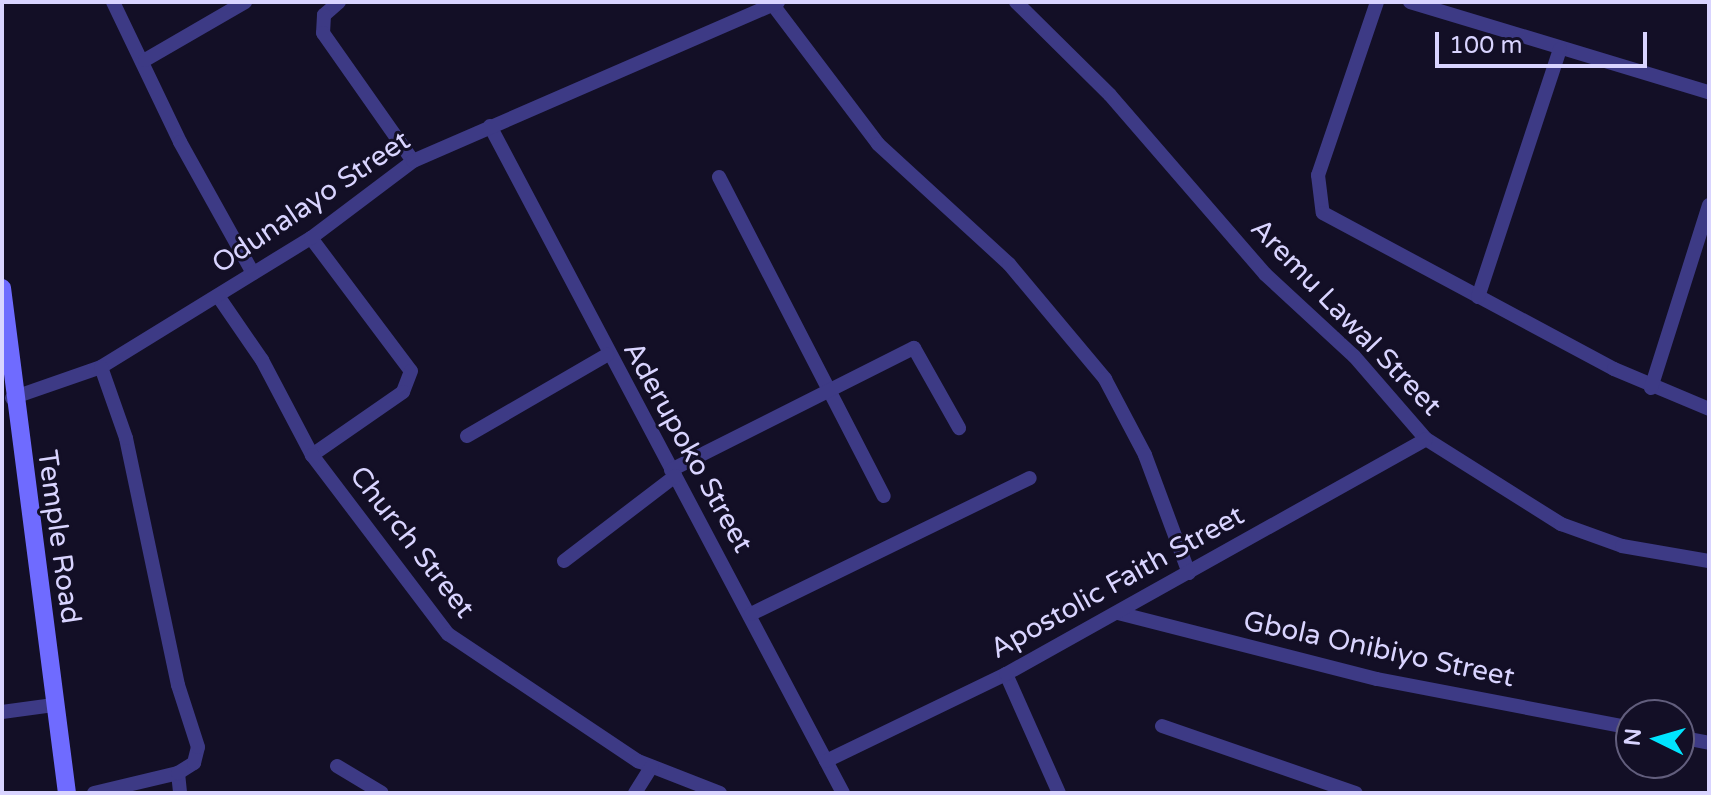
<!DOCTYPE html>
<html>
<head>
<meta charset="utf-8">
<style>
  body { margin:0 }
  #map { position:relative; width:1711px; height:795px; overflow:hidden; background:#130f26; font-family:"Varela Round",sans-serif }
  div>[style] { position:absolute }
  .street>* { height:14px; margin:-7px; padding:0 7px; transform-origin:7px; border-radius:7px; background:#3d3a85 }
  .secondary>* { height:18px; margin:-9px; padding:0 9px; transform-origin:9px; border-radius:9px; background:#6f6bff }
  span { translate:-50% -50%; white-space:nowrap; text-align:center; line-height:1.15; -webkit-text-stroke:6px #130f26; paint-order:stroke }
  .street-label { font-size:28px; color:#d9d4ff }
  .frame { position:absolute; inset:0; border:4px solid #d9d4ff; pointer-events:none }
  .north { position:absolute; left:1615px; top:699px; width:80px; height:80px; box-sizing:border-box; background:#130f26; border:2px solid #625e7d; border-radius:50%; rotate:275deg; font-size:22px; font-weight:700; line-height:32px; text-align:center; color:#d9d4ff }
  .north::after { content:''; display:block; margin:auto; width:28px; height:36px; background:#00e5ff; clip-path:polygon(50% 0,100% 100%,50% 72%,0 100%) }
  .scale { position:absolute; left:1435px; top:32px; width:212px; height:36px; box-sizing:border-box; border:4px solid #d9d4ff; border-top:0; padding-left:10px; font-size:24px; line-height:28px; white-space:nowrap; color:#d9d4ff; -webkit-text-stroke:6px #130f26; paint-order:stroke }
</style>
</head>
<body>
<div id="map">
  <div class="street">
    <div style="left:113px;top:2px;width:155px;rotate:64.4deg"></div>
    <div style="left:180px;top:142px;width:150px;rotate:60.9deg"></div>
    <div style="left:339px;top:2px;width:20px;rotate:139deg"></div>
    <div style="left:324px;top:15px;width:18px;rotate:93deg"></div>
    <div style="left:323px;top:33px;width:156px;rotate:54.9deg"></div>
    <div style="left:1016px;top:2px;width:132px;rotate:44.7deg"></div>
    <div style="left:1110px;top:95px;width:237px;rotate:49.1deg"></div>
    <div style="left:1265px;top:274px;width:121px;rotate:42.7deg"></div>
    <div style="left:1354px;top:356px;width:110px;rotate:49.1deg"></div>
    <div style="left:1426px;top:439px;width:160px;rotate:32.2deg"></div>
    <div style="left:1561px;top:524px;width:65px;rotate:19.8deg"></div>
    <div style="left:1622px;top:546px;width:88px;rotate:9.8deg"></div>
    <div style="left:1377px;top:2px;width:183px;rotate:108.8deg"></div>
    <div style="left:1318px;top:175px;width:38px;rotate:83deg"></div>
    <div style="left:1323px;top:213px;width:330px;rotate:28.2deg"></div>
    <div style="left:1614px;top:369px;width:103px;rotate:22.8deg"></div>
    <div style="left:1410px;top:2px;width:312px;rotate:16.8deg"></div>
    <div style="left:773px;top:5px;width:174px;rotate:52.9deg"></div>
    <div style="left:878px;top:144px;width:178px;rotate:42.5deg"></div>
    <div style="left:1009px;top:264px;width:150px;rotate:50.1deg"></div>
    <div style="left:1105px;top:379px;width:86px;rotate:62.2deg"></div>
    <div style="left:1145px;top:455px;width:126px;rotate:69.6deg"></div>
    <div style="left:145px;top:60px;width:116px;rotate:-30.1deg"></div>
    <div style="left:490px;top:126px;width:755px;rotate:62.11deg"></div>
    <div style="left:719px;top:177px;width:359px;rotate:62.7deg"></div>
    <div style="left:311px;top:238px;width:166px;rotate:53.1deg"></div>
    <div style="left:411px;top:371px;width:22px;rotate:111deg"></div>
    <div style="left:403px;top:392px;width:111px;rotate:145.3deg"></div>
    <div style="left:218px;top:296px;width:78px;rotate:55.5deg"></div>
    <div style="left:262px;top:360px;width:107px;rotate:62.2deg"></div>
    <div style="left:312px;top:455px;width:225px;rotate:52.8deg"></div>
    <div style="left:448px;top:634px;width:229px;rotate:33.8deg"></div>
    <div style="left:638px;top:761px;width:88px;rotate:21.3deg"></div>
    <div style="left:1478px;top:297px;width:261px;rotate:-71.7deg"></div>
    <div style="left:1651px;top:388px;width:192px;rotate:-72.4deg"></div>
    <div style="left:12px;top:398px;width:94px;rotate:-19.2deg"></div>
    <div style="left:101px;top:367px;width:246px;rotate:-31.6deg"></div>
    <div style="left:311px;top:238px;width:128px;rotate:-37deg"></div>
    <div style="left:413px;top:161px;width:398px;rotate:-23.5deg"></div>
    <div style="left:467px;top:436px;width:162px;rotate:-30.1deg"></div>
    <div style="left:671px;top:470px;width:272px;rotate:-26.7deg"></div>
    <div style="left:914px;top:348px;width:92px;rotate:60.6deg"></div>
    <div style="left:564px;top:561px;width:140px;rotate:-37.4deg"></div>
    <div style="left:1118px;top:613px;width:267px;rotate:14.3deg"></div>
    <div style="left:1377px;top:679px;width:259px;rotate:10.9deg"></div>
    <div style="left:751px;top:614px;width:310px;rotate:-26deg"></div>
    <div style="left:1006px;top:674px;width:130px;rotate:66deg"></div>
    <div style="left:2px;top:712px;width:52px;rotate:-7.7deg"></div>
    <div style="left:1162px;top:726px;width:205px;rotate:19.1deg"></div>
    <div style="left:1679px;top:737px;width:31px;rotate:11deg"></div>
    <div style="left:826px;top:761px;width:200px;rotate:-25.8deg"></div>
    <div style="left:1006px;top:674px;width:481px;rotate:-29.2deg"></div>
    <div style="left:337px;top:766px;width:52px;rotate:31deg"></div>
    <div style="left:178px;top:773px;width:20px;rotate:84deg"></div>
    <div style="left:94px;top:793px;width:86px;rotate:-13.4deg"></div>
    <div style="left:178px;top:773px;width:19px;rotate:-32deg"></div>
    <div style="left:194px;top:763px;width:16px;rotate:-76deg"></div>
    <div style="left:198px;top:747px;width:65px;rotate:-107.9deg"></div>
    <div style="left:178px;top:685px;width:252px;rotate:-101.9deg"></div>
    <div style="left:126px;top:438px;width:75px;rotate:-109.4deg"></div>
    <div style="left:635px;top:793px;width:31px;rotate:-58deg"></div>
  </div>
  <div class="secondary">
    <div style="left:2px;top:288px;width:509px;rotate:82.67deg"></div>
  </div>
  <div class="street-label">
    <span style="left:311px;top:202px;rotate:-34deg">Odunalayo Street</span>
    <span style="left:1346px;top:317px;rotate:46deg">Aremu Lawal Street</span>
    <span style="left:688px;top:447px;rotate:61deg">Aderupoko Street</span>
    <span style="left:59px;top:537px;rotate:82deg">Temple Road</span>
    <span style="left:412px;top:542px;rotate:52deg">Church Street</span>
    <span style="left:1117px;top:582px;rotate:-29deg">Apostolic Faith Street</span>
    <span style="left:1379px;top:649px;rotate:12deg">Gbola Onibiyo Street</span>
  </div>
  <div class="frame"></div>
  <div class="north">N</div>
  <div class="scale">100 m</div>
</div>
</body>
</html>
